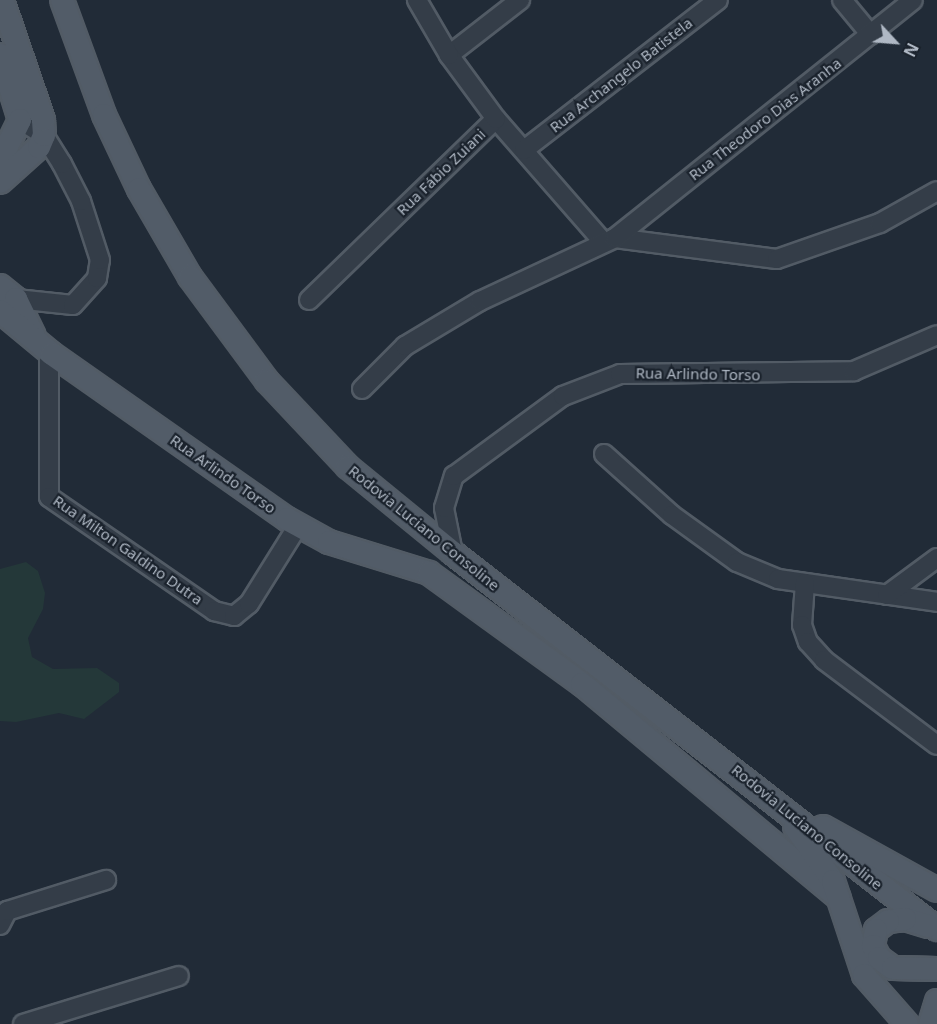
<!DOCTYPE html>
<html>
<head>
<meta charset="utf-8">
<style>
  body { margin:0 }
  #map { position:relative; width:937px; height:1024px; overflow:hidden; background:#212b37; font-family:"Noto Sans",sans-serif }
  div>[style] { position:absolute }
  .green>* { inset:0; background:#243839 }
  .roads { filter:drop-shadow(2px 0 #525b65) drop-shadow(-2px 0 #525b65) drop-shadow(0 2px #525b65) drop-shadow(0 -2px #525b65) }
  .minor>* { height:18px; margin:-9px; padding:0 9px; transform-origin:9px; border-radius:9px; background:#343d48 }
  .major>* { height:22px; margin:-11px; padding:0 11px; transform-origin:11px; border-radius:11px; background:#525c68 }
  span { translate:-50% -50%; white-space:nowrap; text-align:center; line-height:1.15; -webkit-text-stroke:4.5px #1a222c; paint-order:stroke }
  .street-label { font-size:15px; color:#afb8c4 }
  .north { position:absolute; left:865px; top:12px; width:60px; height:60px; -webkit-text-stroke:4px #1a222c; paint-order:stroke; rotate:116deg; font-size:16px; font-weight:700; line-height:24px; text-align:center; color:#afb8c4 }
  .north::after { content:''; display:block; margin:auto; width:21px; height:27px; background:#afb8c4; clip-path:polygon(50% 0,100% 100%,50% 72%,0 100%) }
</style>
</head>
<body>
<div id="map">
  <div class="green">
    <div style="clip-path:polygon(26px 562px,38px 571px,45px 593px,43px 609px,28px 638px,32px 657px,53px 669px,97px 668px,119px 683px,119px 692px,84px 719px,59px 713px,16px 722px,0 721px,0 569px)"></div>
  </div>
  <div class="roads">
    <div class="minor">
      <div style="left:842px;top:0;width:45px;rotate:50.4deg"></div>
      <div style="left:449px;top:55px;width:90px;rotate:-37.8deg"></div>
      <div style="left:496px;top:119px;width:164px;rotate:48.9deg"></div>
      <div style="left:524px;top:150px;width:245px;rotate:-37.7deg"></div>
      <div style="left:615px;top:238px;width:163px;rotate:7.4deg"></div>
      <div style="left:777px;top:259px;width:109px;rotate:-19.3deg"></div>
      <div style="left:880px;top:223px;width:65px;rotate:-29.3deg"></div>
      <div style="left:16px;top:299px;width:57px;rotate:6deg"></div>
      <div style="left:73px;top:305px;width:36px;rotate:-48deg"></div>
      <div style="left:97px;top:278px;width:18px;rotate:-81deg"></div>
      <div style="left:100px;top:260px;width:62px;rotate:-107.9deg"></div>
      <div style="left:81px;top:201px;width:42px;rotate:-117.2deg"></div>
      <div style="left:62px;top:164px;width:34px;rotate:-122deg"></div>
      <div style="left:44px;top:135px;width:28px;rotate:-148deg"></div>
      <div style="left:309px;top:300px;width:260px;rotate:-44.1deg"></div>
      <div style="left:496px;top:119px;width:79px;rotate:-126.3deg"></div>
      <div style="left:449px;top:55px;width:64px;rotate:-120.2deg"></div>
      <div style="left:49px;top:352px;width:145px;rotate:90deg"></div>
      <div style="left:49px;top:497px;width:201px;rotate:34.6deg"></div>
      <div style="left:214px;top:611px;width:21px;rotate:14deg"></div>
      <div style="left:234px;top:616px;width:19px;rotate:-39deg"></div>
      <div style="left:249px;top:604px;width:94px;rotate:-58deg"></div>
      <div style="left:362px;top:389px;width:61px;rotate:-45deg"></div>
      <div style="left:405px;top:346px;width:87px;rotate:-31deg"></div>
      <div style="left:480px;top:301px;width:149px;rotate:-25deg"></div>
      <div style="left:615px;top:238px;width:381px;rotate:-38.6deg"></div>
      <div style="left:604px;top:454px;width:91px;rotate:41.9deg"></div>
      <div style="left:672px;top:515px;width:80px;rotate:35.9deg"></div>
      <div style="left:737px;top:562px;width:44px;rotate:22.5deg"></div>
      <div style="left:778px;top:579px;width:161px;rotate:8.2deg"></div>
      <div style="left:453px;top:553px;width:46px;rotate:-101.3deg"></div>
      <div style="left:444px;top:508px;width:34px;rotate:-73deg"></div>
      <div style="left:454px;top:476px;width:135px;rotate:-36.3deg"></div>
      <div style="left:563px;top:396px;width:61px;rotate:-21.1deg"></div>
      <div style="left:620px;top:374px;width:234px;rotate:-0.7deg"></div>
      <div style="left:854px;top:371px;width:90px;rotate:-23.4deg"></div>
      <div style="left:805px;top:583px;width:42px;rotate:94.1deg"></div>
      <div style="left:802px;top:625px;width:18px;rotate:71deg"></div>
      <div style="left:808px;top:642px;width:24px;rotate:48deg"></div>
      <div style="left:824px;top:660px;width:141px;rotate:37deg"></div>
      <div style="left:887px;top:595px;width:62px;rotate:-36.5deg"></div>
      <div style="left:0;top:925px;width:16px;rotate:-63deg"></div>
      <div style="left:7px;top:911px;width:104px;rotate:-17.4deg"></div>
      <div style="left:23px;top:1024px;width:163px;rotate:-17.1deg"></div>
    </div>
    <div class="major">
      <div style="left:62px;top:0;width:122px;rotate:69.9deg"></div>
      <div style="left:104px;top:115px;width:82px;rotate:64.7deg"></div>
      <div style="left:139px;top:189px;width:102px;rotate:59.9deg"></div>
      <div style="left:190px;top:277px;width:129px;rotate:53.5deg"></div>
      <div style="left:267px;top:381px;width:118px;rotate:46.7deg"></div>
      <div style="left:348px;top:467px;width:136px;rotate:39.3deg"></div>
      <div style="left:453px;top:553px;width:613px;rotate:37.84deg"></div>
      <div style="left:0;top:55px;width:68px;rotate:72.9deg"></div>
      <div style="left:20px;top:120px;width:46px;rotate:116deg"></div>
      <div style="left:0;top:182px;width:52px;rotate:-41.9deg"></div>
      <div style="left:39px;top:147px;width:13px;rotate:-67deg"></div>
      <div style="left:44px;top:135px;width:15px;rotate:-94deg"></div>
      <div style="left:43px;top:120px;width:127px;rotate:-108.9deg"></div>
      <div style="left:0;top:286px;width:21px;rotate:39deg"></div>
      <div style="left:16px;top:299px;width:41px;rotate:64.1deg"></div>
      <div style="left:0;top:311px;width:67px;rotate:39.6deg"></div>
      <div style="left:52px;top:354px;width:287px;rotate:35.1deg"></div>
      <div style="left:287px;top:519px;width:48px;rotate:28.7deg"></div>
      <div style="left:329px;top:542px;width:105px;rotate:17.2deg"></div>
      <div style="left:429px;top:573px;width:189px;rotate:36deg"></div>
      <div style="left:582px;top:684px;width:334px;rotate:39.8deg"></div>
      <div style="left:795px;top:827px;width:66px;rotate:54.9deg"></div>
      <div style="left:833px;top:881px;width:99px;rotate:71.7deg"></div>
      <div style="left:864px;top:975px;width:65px;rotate:48.7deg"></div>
      <div style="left:823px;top:827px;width:130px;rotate:28.9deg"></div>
      <div style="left:928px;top:926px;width:24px;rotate:-163deg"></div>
      <div style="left:905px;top:919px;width:17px;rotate:173deg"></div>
      <div style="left:888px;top:921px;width:15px;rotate:143deg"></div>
      <div style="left:876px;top:930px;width:16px;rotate:101deg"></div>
      <div style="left:873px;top:946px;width:13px;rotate:63deg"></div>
      <div style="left:879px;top:958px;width:17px;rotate:36deg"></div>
      <div style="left:893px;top:968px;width:44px;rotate:1.3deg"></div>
      <div style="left:930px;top:1024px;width:24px;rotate:-73deg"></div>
    </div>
  </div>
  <div class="street-label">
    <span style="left:621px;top:75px;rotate:-38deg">Rua Archangelo Batistela</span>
    <span style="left:765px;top:119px;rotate:-38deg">Rua Theodoro Dias Aranha</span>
    <span style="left:441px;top:172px;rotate:-44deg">Rua Fábio Zuiani</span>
    <span style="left:698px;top:374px;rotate:1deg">Rua Arlindo Torso</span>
    <span style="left:223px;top:474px;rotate:35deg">Rua Arlindo Torso</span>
    <span style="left:424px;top:528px;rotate:39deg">Rodovia Luciano Consoline</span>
    <span style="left:128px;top:550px;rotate:35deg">Rua Milton Galdino Dutra</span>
    <span style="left:807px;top:827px;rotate:39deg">Rodovia Luciano Consoline</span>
  </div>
  <div class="north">N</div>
</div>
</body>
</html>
